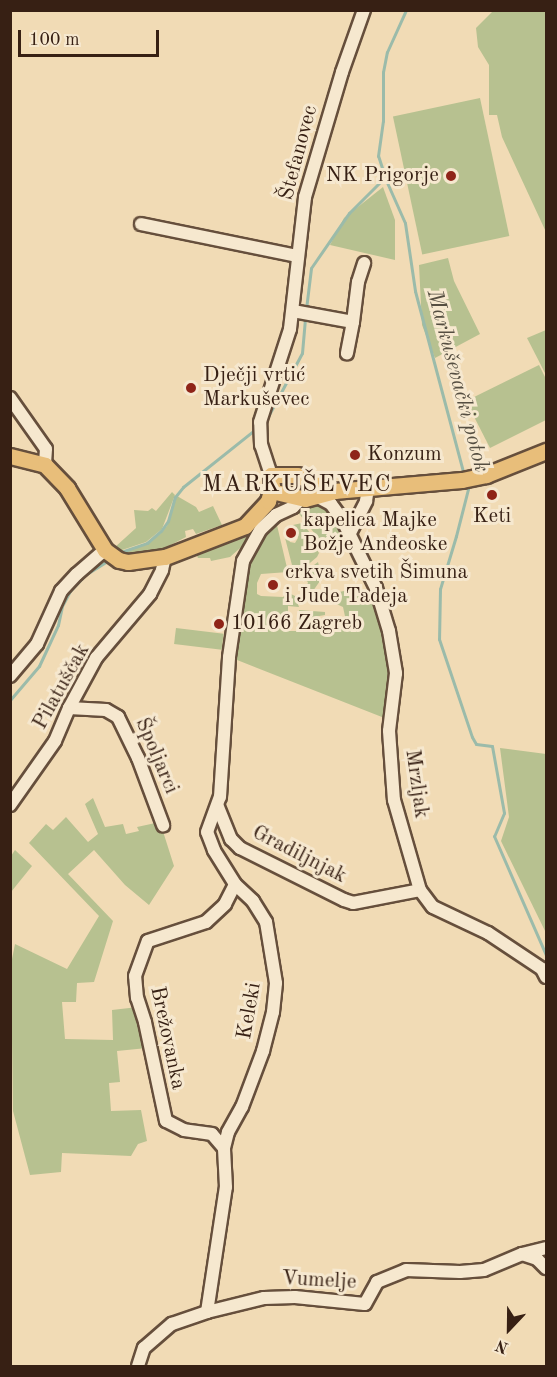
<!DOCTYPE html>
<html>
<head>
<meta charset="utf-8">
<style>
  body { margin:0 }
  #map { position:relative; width:557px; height:1377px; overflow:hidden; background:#f1dbb5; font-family:"Old Standard TT",serif }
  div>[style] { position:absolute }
  .green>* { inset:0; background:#b7c190; transform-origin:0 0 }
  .stream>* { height:3px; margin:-1.5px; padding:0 1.5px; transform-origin:1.5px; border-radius:1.5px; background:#9bbbaa }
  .roads { filter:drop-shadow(2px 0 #664f3c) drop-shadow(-2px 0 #664f3c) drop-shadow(0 2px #664f3c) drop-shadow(0 -2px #664f3c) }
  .minor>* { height:12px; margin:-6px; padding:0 6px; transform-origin:6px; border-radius:6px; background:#f6e8cf }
  .major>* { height:15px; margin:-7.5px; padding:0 7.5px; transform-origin:7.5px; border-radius:7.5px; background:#e8be7a }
  .dots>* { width:16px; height:16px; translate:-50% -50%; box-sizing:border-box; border:3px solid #f6e8cf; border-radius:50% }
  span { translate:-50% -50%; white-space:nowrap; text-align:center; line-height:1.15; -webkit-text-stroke:6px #f6e8cf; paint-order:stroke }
  .street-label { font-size:21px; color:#372014 }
  .poi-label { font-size:21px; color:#372014 }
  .right { translate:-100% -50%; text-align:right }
  .left { translate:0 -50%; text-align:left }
  .water-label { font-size:22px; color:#554e41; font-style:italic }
  .quarter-label { font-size:24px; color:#372014; letter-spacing:1.5px }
  .frame { position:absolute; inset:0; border:12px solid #372014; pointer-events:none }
  .north { position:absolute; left:479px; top:1299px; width:60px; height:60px; -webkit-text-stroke:4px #f6e8cf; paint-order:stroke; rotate:202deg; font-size:16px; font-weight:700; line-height:24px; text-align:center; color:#372014 }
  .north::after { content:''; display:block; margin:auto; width:21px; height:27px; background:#372014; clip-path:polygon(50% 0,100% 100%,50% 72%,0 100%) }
  .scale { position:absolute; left:18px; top:30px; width:141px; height:27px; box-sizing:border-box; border:3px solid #372014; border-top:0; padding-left:8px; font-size:18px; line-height:21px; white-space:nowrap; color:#372014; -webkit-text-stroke:4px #f6e8cf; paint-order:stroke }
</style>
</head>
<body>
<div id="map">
  <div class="green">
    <div style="clip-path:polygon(493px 11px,546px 11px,546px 232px,502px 137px,497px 115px,489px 115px,489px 65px,478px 47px,476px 28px)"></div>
    <div style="left:480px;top:98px;width:141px;height:89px;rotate:78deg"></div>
    <div style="clip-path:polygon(383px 187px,395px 220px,395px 260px,330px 245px,344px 218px)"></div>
    <div style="clip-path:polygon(448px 258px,454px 281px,480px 334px,435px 358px,422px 325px,419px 265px)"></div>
    <div style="clip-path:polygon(546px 330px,546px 375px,527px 338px)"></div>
    <div style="clip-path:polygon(539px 365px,546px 379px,546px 420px,490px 448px,466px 401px)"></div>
    <div style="clip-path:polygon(172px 492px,175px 495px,162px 529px,146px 542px,119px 551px,114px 548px,136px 528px,134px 510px,148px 511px,152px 508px,156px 511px)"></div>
    <div style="clip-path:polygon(177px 496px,196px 507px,199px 512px,213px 506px,222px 525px,196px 534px,193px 529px,185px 531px,186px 537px,159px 551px,126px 556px,126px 551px,148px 544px,161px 533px,167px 526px)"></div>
    <div style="clip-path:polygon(318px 504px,329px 509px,342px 528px,341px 537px,326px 548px,297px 511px)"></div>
    <div style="clip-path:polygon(276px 521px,288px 572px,261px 574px,257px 583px,257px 594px,261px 596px,283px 597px,289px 593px,295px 596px,299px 607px,288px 606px,288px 631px,298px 631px,299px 610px,325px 612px,325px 615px,314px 617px,316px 632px,330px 632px,343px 628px,342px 622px,346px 621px,343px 607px,332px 602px,329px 594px,359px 588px,365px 596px,373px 591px,391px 667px,387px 719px,232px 658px,250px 556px,259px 539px)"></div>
    <div style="clip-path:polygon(302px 523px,320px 545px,316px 548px,319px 553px,317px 557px,298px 573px,293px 569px,283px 530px,290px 542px,295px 543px,298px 538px,293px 525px)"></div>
    <div style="clip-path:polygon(250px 532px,253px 534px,247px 542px,230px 557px,211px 561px,210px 558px,198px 558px,196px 554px)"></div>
    <div style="clip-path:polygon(318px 562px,322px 578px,313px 591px,303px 598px,301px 586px,307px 586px,308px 582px,305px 580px,299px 581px,299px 576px)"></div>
    <div style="left:176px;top:628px;width:48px;height:16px;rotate:7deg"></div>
    <div style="clip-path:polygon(500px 748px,546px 754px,546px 933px,501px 841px,509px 817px)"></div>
    <div style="clip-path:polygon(93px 798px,105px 827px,123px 824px,126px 834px,139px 831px,137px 827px,160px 822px,174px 866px,149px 905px,125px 885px,94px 850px,68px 874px,113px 921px,94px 982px,77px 983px,76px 1002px,62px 1002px,65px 1039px,113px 1040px,112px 1010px,138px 1007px,147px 1048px,117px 1051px,120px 1082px,109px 1083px,111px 1111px,141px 1110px,147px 1141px,138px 1144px,131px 1156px,62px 1153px,61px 1172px,30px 1175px,13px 1111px,11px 964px,15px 944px,67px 969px,99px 916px,29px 843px,46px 824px,53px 830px,66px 817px,88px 842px,98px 834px,85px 804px)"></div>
    <div style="clip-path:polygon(15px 850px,32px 866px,11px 892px,11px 856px)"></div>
  </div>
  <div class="stream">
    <div style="left:385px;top:178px;width:49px;rotate:66deg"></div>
    <div style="left:405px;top:223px;width:69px;rotate:81.6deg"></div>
    <div style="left:415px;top:291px;width:190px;rotate:75.1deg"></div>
    <div style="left:306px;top:309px;width:41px;rotate:-83deg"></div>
    <div style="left:311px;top:268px;width:67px;rotate:-55.4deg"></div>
    <div style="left:349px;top:213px;width:51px;rotate:-45deg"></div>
    <div style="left:385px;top:177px;width:22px;rotate:-108deg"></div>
    <div style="left:378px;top:156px;width:35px;rotate:-82deg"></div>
    <div style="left:383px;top:121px;width:49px;rotate:-90deg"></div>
    <div style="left:383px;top:72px;width:20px;rotate:-79deg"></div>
    <div style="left:387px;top:52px;width:46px;rotate:-65.7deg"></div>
    <div style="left:265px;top:422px;width:78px;rotate:-61.8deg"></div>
    <div style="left:302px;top:353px;width:37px;rotate:-85deg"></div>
    <div style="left:467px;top:484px;width:5px;rotate:79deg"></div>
    <div style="left:468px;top:489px;width:49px;rotate:104.3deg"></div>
    <div style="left:456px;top:536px;width:55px;rotate:106.8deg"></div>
    <div style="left:440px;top:589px;width:50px;rotate:91.1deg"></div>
    <div style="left:439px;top:639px;width:103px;rotate:71.4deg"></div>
    <div style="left:472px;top:737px;width:8px;rotate:60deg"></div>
    <div style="left:476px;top:744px;width:16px;rotate:7deg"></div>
    <div style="left:492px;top:746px;width:68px;rotate:79.8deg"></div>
    <div style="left:504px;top:813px;width:25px;rotate:113deg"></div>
    <div style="left:494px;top:836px;width:130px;rotate:66.4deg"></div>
    <div style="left:118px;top:553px;width:31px;rotate:-19deg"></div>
    <div style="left:147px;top:543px;width:18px;rotate:-41deg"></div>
    <div style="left:161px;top:531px;width:12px;rotate:-55deg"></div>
    <div style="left:168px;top:521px;width:25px;rotate:-74deg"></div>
    <div style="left:175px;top:497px;width:13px;rotate:-51deg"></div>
    <div style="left:183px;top:487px;width:95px;rotate:-38.6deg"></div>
    <div style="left:10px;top:700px;width:45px;rotate:-49.5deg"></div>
    <div style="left:39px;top:666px;width:45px;rotate:-65.1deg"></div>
    <div style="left:58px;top:625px;width:19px;rotate:-78deg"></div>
    <div style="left:62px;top:606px;width:17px;rotate:-62deg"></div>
    <div style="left:70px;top:591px;width:22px;rotate:-47deg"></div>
    <div style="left:85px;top:575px;width:31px;rotate:-32deg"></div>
  </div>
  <div class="roads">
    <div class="minor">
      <div style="left:141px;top:224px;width:159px;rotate:11.6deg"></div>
      <div style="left:293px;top:311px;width:61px;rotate:10.4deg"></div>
      <div style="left:353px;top:322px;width:32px;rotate:101deg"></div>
      <div style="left:353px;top:322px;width:40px;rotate:-82.9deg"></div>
      <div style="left:358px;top:282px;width:20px;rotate:-72deg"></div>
      <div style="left:10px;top:398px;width:62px;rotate:54.8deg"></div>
      <div style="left:46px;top:449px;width:16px;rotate:94deg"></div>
      <div style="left:271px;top:475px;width:32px;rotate:-108deg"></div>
      <div style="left:261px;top:445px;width:23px;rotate:-92deg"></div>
      <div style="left:260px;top:422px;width:98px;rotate:-72.1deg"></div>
      <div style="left:290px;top:329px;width:133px;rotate:-83.5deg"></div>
      <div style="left:305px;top:197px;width:130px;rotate:-73.5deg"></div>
      <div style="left:342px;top:72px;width:66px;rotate:-70.5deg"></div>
      <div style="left:316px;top:496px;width:17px;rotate:28deg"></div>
      <div style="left:331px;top:504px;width:19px;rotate:54deg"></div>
      <div style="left:342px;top:519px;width:77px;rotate:63.8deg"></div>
      <div style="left:376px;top:588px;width:45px;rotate:73.2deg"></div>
      <div style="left:389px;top:631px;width:43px;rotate:80.5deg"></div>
      <div style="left:396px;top:673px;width:58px;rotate:96.9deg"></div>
      <div style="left:389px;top:731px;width:69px;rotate:85.9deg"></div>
      <div style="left:394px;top:800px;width:94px;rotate:73.9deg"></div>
      <div style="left:420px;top:890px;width:21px;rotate:53deg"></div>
      <div style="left:433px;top:907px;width:61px;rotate:25.3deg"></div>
      <div style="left:488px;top:933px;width:65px;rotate:33.7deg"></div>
      <div style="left:542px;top:969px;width:9px;rotate:63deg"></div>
      <div style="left:349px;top:535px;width:38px;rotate:-63deg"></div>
      <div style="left:366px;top:501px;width:13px;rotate:-81deg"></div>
      <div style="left:10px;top:676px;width:42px;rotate:-49.8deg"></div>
      <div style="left:37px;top:644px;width:58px;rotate:-65.6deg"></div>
      <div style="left:61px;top:591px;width:23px;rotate:-47deg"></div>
      <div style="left:77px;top:574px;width:37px;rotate:-41deg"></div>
      <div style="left:69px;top:708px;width:37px;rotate:3deg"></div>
      <div style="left:106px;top:710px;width:14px;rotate:30deg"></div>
      <div style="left:118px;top:717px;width:46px;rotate:64deg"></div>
      <div style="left:138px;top:758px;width:72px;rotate:69.5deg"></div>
      <div style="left:10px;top:805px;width:78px;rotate:-54.9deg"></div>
      <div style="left:55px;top:741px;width:36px;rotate:-67deg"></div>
      <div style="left:69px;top:708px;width:57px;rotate:-61.6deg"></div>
      <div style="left:96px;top:658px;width:84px;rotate:-49.8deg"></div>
      <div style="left:150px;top:594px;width:27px;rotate:-63deg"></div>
      <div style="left:162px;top:570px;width:13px;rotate:-77deg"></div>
      <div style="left:218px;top:807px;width:35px;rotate:68deg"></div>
      <div style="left:231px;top:839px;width:13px;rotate:45deg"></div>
      <div style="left:240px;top:848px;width:116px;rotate:26.6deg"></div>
      <div style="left:344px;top:900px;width:9px;rotate:18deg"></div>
      <div style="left:353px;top:903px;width:68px;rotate:-11deg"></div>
      <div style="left:224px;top:1148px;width:16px;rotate:-76deg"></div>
      <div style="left:228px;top:1132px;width:29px;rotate:-61deg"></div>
      <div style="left:242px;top:1107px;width:60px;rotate:-69.4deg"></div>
      <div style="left:263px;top:1051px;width:40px;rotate:-75.6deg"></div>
      <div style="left:273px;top:1012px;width:29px;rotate:-84deg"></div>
      <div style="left:276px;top:983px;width:62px;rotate:-99.3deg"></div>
      <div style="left:266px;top:922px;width:25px;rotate:-122deg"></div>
      <div style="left:253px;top:901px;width:25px;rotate:-137deg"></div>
      <div style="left:235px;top:884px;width:40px;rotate:-122deg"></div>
      <div style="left:214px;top:850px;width:19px;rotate:-111deg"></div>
      <div style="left:207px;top:832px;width:37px;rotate:-70deg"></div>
      <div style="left:220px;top:797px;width:140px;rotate:-86.3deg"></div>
      <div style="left:229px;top:657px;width:97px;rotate:-81.7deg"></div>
      <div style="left:243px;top:561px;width:37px;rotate:-61deg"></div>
      <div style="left:261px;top:529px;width:21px;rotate:-43deg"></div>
      <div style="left:276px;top:515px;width:19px;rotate:-25deg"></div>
      <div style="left:293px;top:507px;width:11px;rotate:-45deg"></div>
      <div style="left:522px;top:1254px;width:16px;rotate:18deg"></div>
      <div style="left:537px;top:1259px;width:13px;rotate:45deg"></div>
      <div style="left:207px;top:1312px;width:126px;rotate:-81.4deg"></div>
      <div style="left:226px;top:1187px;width:39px;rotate:-93deg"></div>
      <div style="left:224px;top:1148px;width:18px;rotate:-131deg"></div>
      <div style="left:212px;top:1134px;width:28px;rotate:-172deg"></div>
      <div style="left:184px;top:1130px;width:20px;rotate:-153deg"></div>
      <div style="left:166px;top:1121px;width:101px;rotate:-102deg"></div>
      <div style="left:145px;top:1022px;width:25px;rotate:-108deg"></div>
      <div style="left:137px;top:998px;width:22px;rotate:-95deg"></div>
      <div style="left:135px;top:976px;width:37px;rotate:-70deg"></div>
      <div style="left:148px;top:941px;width:61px;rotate:-18.1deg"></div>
      <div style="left:206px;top:922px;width:26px;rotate:-43deg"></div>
      <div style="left:225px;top:904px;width:22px;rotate:-63deg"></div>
      <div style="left:138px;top:1366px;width:19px;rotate:-72deg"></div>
      <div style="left:144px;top:1348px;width:37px;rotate:-41deg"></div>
      <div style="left:172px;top:1324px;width:37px;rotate:-19deg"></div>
      <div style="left:207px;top:1312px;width:59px;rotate:-13.8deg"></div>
      <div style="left:264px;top:1298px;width:31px;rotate:-2deg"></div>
      <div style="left:295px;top:1297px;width:70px;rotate:5.7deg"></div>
      <div style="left:365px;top:1304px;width:25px;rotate:-61deg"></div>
      <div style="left:377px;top:1282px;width:31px;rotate:-22deg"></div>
      <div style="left:406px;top:1270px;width:54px;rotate:2.1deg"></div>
      <div style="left:460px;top:1272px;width:24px;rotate:-5deg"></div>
      <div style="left:484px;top:1270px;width:41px;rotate:-22.8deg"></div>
      <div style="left:522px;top:1254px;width:25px;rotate:-14deg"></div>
    </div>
    <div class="major">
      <div style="left:10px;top:456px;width:36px;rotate:14deg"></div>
      <div style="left:45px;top:465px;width:32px;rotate:46deg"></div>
      <div style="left:67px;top:488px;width:73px;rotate:58.5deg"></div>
      <div style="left:105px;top:550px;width:17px;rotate:36deg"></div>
      <div style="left:119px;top:560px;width:9px;rotate:13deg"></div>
      <div style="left:128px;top:562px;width:37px;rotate:-8deg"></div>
      <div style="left:165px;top:557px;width:86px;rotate:-21.2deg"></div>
      <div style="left:245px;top:526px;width:34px;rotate:-47deg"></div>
      <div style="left:268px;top:501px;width:15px;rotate:-74deg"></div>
      <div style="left:272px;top:487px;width:12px;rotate:-95deg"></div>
      <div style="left:271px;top:475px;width:26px"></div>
      <div style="left:297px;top:475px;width:40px;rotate:23.4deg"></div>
      <div style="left:271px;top:491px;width:35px;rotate:13deg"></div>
      <div style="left:305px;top:499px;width:30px;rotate:-15deg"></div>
      <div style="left:334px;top:491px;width:128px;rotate:-4.9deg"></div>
      <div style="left:462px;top:480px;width:25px;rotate:-12deg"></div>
      <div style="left:486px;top:475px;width:65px;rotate:-21.8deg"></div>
    </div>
  </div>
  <div class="dots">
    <div style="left:451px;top:176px;background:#8f2418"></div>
    <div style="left:191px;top:388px;background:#8f2418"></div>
    <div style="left:355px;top:455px;background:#8f2418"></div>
    <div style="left:492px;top:495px;background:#8f2418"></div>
    <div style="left:291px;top:533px;background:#8f2418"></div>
    <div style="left:273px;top:585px;background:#8f2418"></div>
    <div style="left:219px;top:624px;background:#8f2418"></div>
  </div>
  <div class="street-label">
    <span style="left:299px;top:153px;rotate:-75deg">Štefanovec</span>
    <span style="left:62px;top:687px;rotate:-61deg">Pilatuščak</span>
    <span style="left:156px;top:756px;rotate:67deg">Špoljarci</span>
    <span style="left:416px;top:784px;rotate:82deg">Mrzljak</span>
    <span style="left:299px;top:855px;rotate:27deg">Gradiljnjak</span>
    <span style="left:250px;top:1011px;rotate:-80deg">Keleki</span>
    <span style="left:167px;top:1038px;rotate:78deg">Brežovanka</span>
    <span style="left:319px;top:1281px;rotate:3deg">Vumelje</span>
  </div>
  <div class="poi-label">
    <span class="right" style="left:439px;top:176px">NK Prigorje</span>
    <span class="left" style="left:203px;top:388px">Dječji vrtić<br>Markuševec</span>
    <span class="left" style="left:367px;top:455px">Konzum</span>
    <span style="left:492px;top:517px">Keti</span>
    <span class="left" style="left:303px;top:533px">kapelica Majke<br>Božje Anđeoske</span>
    <span class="left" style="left:285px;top:585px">crkva svetih Šimuna<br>i Jude Tadeja</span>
    <span class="left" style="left:231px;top:624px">10166 Zagreb</span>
  </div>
  <div class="water-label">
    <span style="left:457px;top:381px;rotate:75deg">Markuševački potok</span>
  </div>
  <div class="quarter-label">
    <span style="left:297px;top:486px">MARKUŠEVEC</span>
  </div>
  <div class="frame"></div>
  <div class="north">N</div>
  <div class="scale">100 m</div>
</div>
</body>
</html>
